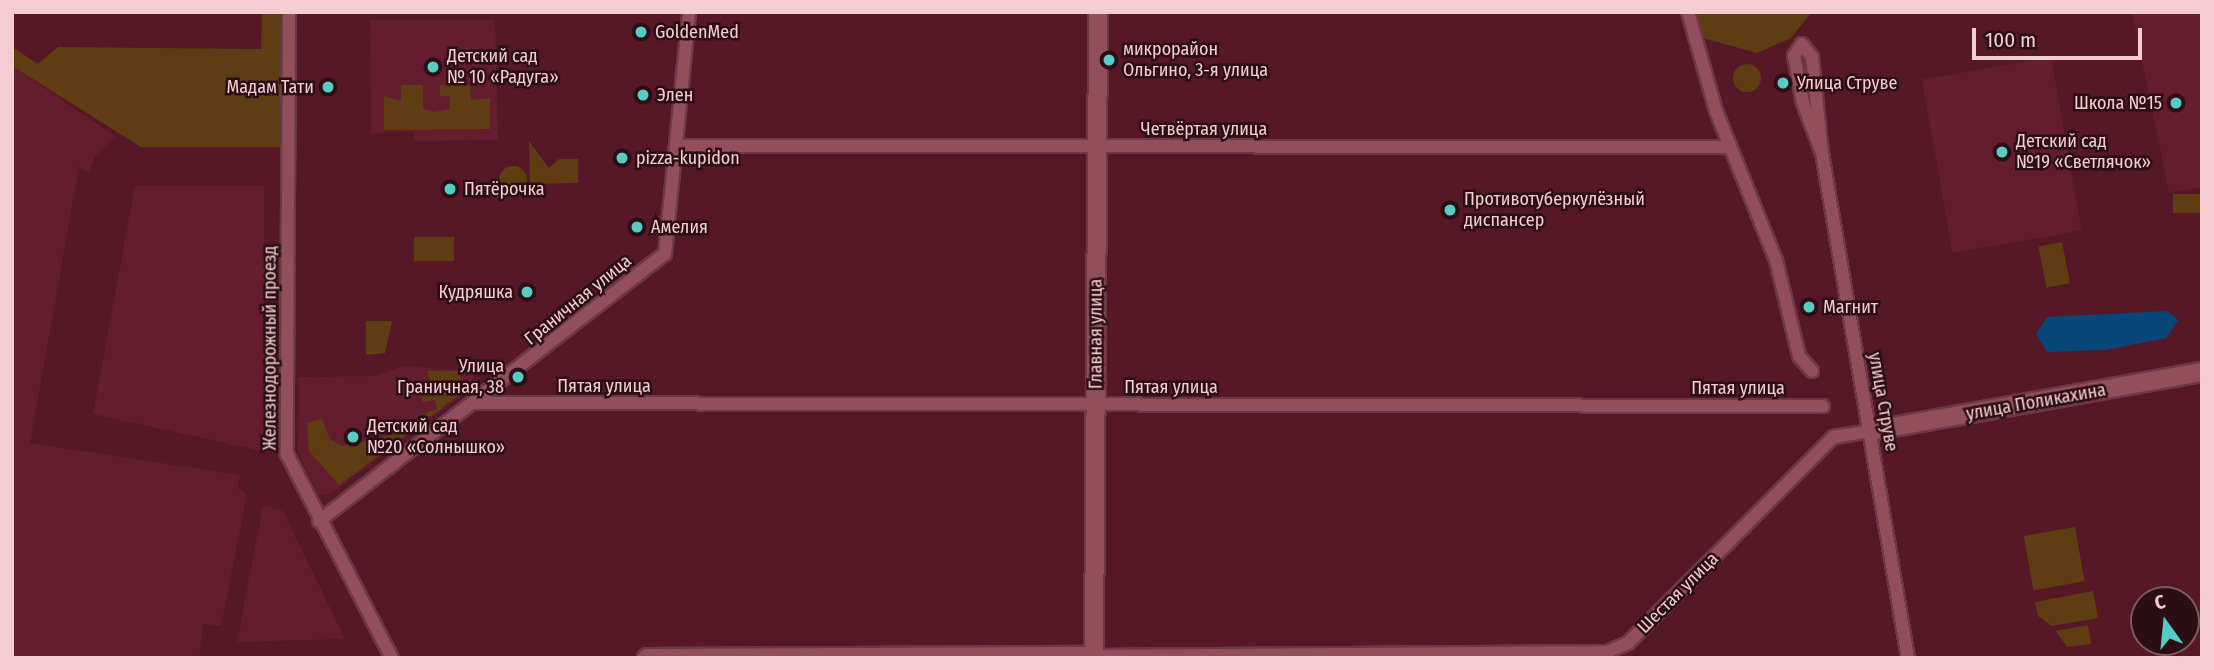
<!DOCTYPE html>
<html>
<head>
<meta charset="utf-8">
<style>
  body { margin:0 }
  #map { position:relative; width:2214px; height:670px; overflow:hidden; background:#561827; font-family:"Fira Sans Condensed",sans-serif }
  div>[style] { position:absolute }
  .built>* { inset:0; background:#641d2e; transform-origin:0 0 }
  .green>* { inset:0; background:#5e3d12; transform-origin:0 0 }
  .round { border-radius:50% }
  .water>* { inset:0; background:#074678 }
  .roads { filter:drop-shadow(2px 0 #6d3946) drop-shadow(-2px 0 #6d3946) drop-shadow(0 2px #6d3946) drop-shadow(0 -2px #6d3946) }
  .street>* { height:12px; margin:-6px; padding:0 6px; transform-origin:6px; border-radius:6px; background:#924e5a }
  .secondary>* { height:18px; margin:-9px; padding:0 9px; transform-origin:9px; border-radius:9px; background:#924e5a }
  .dots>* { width:19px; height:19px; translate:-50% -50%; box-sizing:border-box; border:4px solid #2b0f15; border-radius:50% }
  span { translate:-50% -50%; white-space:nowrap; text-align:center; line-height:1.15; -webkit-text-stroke:5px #2b0f15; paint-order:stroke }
  .poi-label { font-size:18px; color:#f5ccd1 }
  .left { translate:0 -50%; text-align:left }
  .right { translate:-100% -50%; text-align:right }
  .street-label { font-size:18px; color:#f5ccd1 }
  .frame { position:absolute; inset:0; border:14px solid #f5ccd1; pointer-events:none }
  .north { position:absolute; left:2130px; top:586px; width:70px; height:70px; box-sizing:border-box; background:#2b0f15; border:2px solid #7c5b60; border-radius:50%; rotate:345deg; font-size:19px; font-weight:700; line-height:28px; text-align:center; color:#f5ccd1 }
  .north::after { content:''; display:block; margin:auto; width:24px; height:32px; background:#55cdc6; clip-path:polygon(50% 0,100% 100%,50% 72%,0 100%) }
  .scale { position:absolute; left:1972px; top:28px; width:170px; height:32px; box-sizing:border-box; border:4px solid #f5ccd1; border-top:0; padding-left:9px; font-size:21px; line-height:24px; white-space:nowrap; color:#f5ccd1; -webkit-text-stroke:5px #2b0f15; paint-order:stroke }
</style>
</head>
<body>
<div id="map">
  <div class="built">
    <div style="clip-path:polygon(2132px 12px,2202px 12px,2202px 187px,2169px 193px)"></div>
    <div style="clip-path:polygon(370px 20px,495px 20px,498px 140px,414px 141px,413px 132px,371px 133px)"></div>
    <div style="left:2051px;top:57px;width:176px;height:131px;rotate:80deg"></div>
    <div style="clip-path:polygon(12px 66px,115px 136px,94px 157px,89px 173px,79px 167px,30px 443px,240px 475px,238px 488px,247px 495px,221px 626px,203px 624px,199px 658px,12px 658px)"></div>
    <div style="clip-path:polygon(135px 186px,264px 186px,266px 452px,93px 414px)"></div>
    <div style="clip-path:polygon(404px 366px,472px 371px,476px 385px,330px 494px,318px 495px,298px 453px,299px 377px,373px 376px)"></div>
    <div style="clip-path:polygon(263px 506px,283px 511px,345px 639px,237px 642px)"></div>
  </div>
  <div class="green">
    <div style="clip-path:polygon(262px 12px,283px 12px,281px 147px,141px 147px,12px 66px,12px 47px,38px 64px,58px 47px,261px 49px)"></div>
    <div style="clip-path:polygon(1696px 12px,1812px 12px,1791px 38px,1757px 53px,1703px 38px)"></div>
    <div class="round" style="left:1733px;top:64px;width:28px;height:28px"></div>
    <div style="clip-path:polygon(401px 85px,423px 85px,423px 109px,434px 112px,450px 109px,450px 96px,440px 96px,440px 85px,470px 85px,471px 100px,490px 98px,490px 129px,384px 130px,384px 96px,401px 101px)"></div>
    <div style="clip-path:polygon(529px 141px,549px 168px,559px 159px,578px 159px,578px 183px,530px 184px)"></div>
    <div class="round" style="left:499px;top:166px;width:28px;height:28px"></div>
    <div style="left:2202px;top:194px;width:19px;height:29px;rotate:90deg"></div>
    <div style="left:414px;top:237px;width:40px;height:24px"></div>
    <div style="left:2062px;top:242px;width:42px;height:24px;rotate:79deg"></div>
    <div style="clip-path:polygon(366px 321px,392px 321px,385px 353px,366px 355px)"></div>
    <div style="clip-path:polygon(427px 371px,471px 371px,460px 375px,462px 384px,475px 383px,427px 419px,425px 413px,437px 409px,435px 400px,423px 402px,418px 387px,430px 383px)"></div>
    <div style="clip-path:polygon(322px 419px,330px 439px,342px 446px,413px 430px,339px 485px,309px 451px,307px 423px)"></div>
    <div style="left:2075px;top:527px;width:55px;height:52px;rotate:80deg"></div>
    <div style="clip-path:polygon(2093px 591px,2098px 618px,2052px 626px,2038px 616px,2035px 602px)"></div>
    <div style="clip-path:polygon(2088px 625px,2091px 644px,2067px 647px,2056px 631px)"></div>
  </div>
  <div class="water">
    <div style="clip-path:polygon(2167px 311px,2178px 320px,2166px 338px,2105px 350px,2047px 352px,2036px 334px,2047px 317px)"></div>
  </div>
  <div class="roads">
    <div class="street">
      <div style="left:289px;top:12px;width:442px;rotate:90.3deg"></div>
      <div style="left:287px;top:454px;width:229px;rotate:62.8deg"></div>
      <div style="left:1688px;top:12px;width:103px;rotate:74.2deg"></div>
      <div style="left:1716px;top:111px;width:161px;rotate:68.1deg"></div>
      <div style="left:1776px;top:260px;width:99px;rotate:76.5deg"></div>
      <div style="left:1799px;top:356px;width:20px;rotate:49deg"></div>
      <div style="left:1802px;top:44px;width:16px;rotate:52deg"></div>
      <div style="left:1812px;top:57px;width:97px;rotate:84.1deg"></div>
      <div style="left:1822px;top:153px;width:53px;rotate:-110.8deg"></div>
      <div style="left:1803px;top:103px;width:48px;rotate:-100.8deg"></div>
      <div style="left:1794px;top:56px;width:14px;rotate:-56deg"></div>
      <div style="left:677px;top:146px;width:1053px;rotate:0.05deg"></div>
      <div style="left:1822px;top:153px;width:512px;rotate:80.34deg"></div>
      <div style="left:476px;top:403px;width:1347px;rotate:0.13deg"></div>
      <div style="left:319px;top:521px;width:437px;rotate:-37.7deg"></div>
      <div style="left:665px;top:254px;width:243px;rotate:-84.3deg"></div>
      <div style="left:1094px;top:656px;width:513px;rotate:-0.45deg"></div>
      <div style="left:1607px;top:652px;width:23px;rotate:-23deg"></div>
      <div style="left:1628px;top:643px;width:291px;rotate:-45.1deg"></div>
      <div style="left:1833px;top:437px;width:37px;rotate:-9deg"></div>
    </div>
    <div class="secondary">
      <div style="left:1870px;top:431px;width:337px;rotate:-10.1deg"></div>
      <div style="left:647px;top:658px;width:447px;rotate:-0.3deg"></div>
      <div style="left:1094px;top:656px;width:644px;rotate:-89.64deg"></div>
    </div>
  </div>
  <div class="dots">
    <div style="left:641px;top:32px;background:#55cdc6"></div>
    <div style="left:1109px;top:60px;background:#55cdc6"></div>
    <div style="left:433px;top:67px;background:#55cdc6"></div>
    <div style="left:1783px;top:83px;background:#55cdc6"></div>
    <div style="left:328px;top:87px;background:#55cdc6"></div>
    <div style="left:643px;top:95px;background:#55cdc6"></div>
    <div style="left:2176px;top:103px;background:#55cdc6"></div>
    <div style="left:2002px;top:152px;background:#55cdc6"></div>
    <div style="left:622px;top:158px;background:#55cdc6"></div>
    <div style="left:450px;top:189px;background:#55cdc6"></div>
    <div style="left:1450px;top:210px;background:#55cdc6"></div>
    <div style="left:637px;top:227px;background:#55cdc6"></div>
    <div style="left:527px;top:292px;background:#55cdc6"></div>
    <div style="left:1809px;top:307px;background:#55cdc6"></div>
    <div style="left:518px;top:377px;background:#55cdc6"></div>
    <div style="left:353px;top:437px;background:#55cdc6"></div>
  </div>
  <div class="poi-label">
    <span class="left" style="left:655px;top:32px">GoldenMed</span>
    <span class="left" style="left:1123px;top:60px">микрорайон<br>Ольгино, 3-я улица</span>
    <span class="left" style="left:447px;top:67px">Детский сад<br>№ 10 «Радуга»</span>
    <span class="left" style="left:1797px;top:83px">Улица Струве</span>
    <span class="right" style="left:314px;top:87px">Мадам Тати</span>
    <span class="left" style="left:657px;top:95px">Элен</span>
    <span class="right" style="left:2162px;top:103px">Школа №15</span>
    <span class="left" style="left:2016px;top:152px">Детский сад<br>№19 «Светлячок»</span>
    <span class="left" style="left:636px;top:158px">pizza-kupidon</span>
    <span class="left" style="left:464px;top:189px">Пятёрочка</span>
    <span class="left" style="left:1464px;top:210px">Противотуберкулёзный<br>диспансер</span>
    <span class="left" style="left:651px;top:227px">Амелия</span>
    <span class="right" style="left:513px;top:292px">Кудряшка</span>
    <span class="left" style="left:1823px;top:307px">Магнит</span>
    <span class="right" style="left:504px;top:377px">Улица<br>Граничная, 38</span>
    <span class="left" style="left:367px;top:437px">Детский сад<br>№20 «Солнышко»</span>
  </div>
  <div class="street-label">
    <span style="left:1204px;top:129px">Четвёртая улица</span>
    <span style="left:578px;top:300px;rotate:-39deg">Граничная улица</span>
    <span style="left:1096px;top:334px;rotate:-90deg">Главная улица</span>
    <span style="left:270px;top:348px;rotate:-90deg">Железнодорожный проезд</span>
    <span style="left:604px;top:386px">Пятая улица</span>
    <span style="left:1171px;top:387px">Пятая улица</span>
    <span style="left:1738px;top:388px">Пятая улица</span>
    <span style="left:1883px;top:402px;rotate:80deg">улица Струве</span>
    <span style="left:2036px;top:402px;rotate:-10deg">улица Поликахина</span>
    <span style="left:1678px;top:593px;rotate:-45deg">Шестая улица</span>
  </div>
  <div class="frame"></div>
  <div class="north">С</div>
  <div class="scale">100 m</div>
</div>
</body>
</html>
